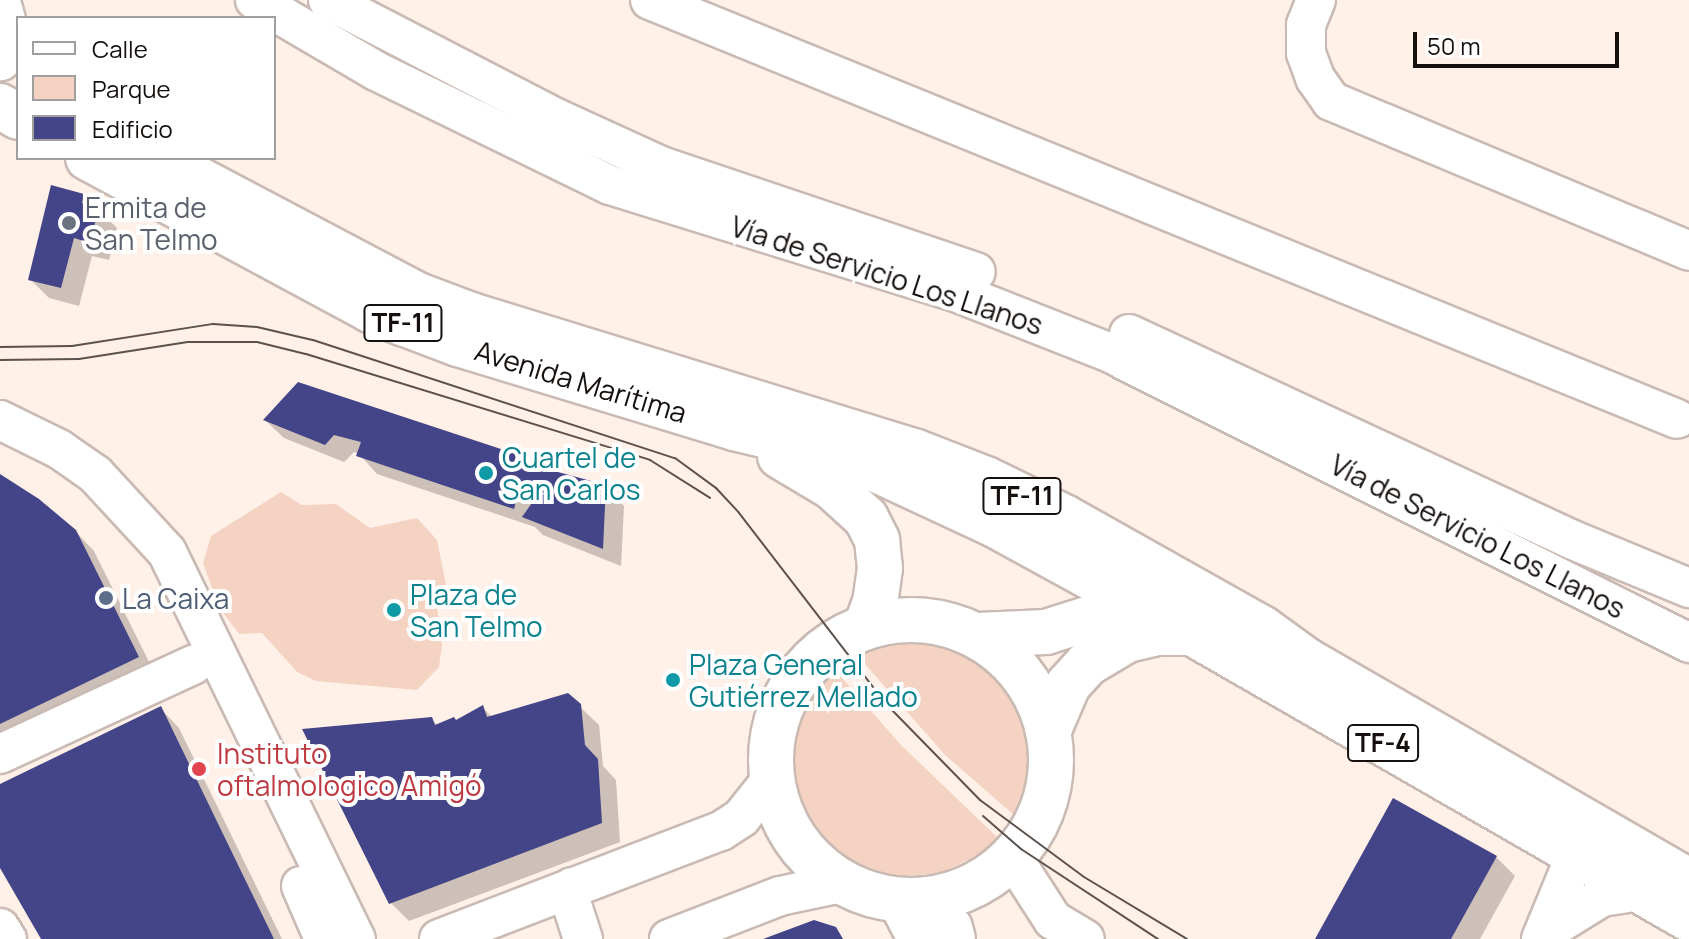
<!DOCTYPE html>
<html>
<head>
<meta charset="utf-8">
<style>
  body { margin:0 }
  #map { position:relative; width:1689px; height:939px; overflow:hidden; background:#fff0e8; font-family:Manrope,sans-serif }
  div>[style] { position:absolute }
  .green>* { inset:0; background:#f4d3c3 }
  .shadow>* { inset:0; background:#0003 }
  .building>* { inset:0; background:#448 }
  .roads { filter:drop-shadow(2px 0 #c9bab3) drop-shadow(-2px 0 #c9bab3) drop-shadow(0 2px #c9bab3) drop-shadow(0 -2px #c9bab3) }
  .minor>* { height:38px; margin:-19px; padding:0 19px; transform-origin:19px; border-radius:19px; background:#fff }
  .major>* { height:44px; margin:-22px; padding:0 22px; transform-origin:22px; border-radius:22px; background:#fff }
  .major>.ring { margin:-22px; padding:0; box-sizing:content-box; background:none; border:44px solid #fff; border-radius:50% }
  .highway>* { height:44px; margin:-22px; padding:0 22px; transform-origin:22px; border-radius:22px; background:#fff }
  .tram>* { height:2px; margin:-1px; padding:0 1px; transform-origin:1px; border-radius:1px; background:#5a524d }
  .dots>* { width:22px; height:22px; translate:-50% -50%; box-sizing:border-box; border:4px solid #fff; border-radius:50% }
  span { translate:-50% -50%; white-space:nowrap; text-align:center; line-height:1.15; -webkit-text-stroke:8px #fff; paint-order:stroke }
  .shield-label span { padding:2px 6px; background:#fff; border:2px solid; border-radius:6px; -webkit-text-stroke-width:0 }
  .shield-label { font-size:26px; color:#15100d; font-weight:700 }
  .worship-label { font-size:28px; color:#5b616d }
  .left { translate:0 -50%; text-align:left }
  .street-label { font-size:28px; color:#15100d }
  .culture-label { font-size:28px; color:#0d838f }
  .service-label { font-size:28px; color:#4e5e75 }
  .health-label { font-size:28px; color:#be3a42 }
  .legend { position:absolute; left:16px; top:16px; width:260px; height:144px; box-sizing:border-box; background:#fff; border:2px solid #a19f9e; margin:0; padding:10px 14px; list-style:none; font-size:24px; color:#15100d }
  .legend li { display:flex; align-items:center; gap:16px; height:40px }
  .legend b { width:40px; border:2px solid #a19f9e }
  .scale { position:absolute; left:1413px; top:32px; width:206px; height:36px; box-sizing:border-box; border:4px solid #15100d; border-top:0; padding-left:10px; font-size:24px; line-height:28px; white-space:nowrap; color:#15100d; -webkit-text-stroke:6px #fff; paint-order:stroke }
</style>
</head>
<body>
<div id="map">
  <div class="green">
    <div style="clip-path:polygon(281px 492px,302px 505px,336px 504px,370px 528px,417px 518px,437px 540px,446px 585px,437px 608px,442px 645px,439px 667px,417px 690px,316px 681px,297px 672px,262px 633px,239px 634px,219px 607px,203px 563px,211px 536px)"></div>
    <div style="clip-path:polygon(903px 642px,944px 646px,963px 654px,981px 664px,1010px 695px,1026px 733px,1028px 754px,1027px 777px,1014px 815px,945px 755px,857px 655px)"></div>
    <div style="clip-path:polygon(835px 670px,901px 745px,998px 838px,982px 853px,941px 873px,896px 877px,854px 863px,820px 834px,799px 796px,793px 753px,803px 711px,814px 693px)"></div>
  </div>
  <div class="shadow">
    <div style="clip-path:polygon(83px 195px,117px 228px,109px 260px,92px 256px,79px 306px,49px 298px,30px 279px)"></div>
    <div style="clip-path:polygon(265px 420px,521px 457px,530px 466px,605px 487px,624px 506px,621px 566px,543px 535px,535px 527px,377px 474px,359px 454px,354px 452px,344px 462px,284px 438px)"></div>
    <div style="clip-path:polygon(0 477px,75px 531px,94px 551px,156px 676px,0 751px)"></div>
    <div style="clip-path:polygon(579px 706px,599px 725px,603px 766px,616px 780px,620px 842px,409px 921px,391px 903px,431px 719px,438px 726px,456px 722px,483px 708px,493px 718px)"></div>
    <div style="clip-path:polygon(161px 709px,179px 728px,282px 939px,43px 939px,0 864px,0 786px)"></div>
    <div style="clip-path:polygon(1496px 857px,1515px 876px,1480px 939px,1317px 939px)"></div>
  </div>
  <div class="building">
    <div style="clip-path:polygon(51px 185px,84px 194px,82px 203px,99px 207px,90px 243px,74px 238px,61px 288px,28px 280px)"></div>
    <div style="clip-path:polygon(298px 382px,522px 456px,521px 462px,606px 485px,603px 549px,522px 517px,534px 500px,518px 494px,514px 509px,356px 456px,361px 442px,334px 435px,325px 445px,263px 420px)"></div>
    <div style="clip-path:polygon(0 474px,39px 499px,76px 530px,139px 657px,0 724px)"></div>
    <div style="clip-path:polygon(568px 693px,581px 704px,585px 745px,598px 759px,602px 823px,389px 904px,302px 729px,432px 717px,435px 725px,454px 717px,456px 720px,483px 705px,487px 717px)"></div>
    <div style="clip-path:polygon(161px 706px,274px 939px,41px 939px,0 868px,0 784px)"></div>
    <div style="clip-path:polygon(1393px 798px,1497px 856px,1451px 939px,1315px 939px)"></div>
    <div style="clip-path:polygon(814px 920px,836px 927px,843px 939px,763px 939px)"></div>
  </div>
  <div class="roads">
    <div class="minor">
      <div style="left:255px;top:0;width:140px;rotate:30.4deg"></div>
      <div style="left:376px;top:71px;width:260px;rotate:26deg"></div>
      <div style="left:610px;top:185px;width:359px;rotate:17.2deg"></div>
      <div style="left:953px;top:291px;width:169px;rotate:21.5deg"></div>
      <div style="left:1110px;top:353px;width:648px;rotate:26.6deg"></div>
      <div style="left:328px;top:0;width:259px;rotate:27.4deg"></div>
      <div style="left:558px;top:119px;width:113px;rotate:24.5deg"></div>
      <div style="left:661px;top:166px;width:332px;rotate:18.6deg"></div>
      <div style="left:650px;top:0;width:1109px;rotate:22.19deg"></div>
      <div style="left:1316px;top:0;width:27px;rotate:112deg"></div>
      <div style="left:1306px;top:25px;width:28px;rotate:90deg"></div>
      <div style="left:1306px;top:53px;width:27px;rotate:70deg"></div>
      <div style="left:1315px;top:78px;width:28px;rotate:55deg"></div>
      <div style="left:1331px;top:101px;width:388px;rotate:22.7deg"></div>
      <div style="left:1129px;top:334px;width:489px;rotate:24.9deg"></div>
      <div style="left:1573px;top:540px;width:126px;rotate:22.5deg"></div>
      <div style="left:0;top:420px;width:66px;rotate:26.2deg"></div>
      <div style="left:59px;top:449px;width:44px;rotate:34.8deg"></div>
      <div style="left:95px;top:474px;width:106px;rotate:47.3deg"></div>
      <div style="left:167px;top:552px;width:431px;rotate:64deg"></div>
      <div style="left:0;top:754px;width:213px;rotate:-24.8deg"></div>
      <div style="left:1013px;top:858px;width:74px;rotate:57.2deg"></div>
      <div style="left:1053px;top:920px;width:37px;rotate:31deg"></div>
      <div style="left:301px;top:886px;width:58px;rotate:66.5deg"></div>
      <div style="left:572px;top:887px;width:15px;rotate:94deg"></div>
      <div style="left:571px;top:902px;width:39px;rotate:72deg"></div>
      <div style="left:896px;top:899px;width:45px;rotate:62.3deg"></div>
      <div style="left:0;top:928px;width:13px;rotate:58deg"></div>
      <div style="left:1545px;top:932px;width:67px;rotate:-31.6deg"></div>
      <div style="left:1602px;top:897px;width:39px;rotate:-9deg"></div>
      <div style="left:439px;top:939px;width:302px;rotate:-21deg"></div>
      <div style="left:721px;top:831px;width:24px;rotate:-33deg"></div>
      <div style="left:741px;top:818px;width:50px;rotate:-51.5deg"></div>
      <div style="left:669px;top:939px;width:119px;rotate:-21.2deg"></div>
      <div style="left:780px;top:896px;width:62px;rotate:-12deg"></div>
      <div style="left:1541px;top:939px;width:76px;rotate:-67.5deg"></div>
      <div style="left:1570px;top:869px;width:45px;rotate:-79.7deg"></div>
    </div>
    <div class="major">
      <div style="left:0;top:9px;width:24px;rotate:75deg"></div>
      <div style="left:6px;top:32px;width:27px;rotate:103deg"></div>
      <div style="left:0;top:106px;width:21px;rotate:31deg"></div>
      <div style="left:88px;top:158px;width:320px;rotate:28.3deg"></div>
      <div style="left:370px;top:310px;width:38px;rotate:22deg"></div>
      <div style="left:405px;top:324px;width:57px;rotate:20.7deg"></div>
      <div style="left:458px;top:344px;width:288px;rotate:16.9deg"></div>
      <div style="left:734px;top:428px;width:74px;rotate:13.3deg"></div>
      <div style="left:806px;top:445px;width:77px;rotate:19.6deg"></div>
      <div style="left:879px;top:471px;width:128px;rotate:25deg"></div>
      <div style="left:995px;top:525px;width:225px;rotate:28.7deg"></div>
      <div style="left:1192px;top:633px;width:573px;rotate:29.92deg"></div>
      <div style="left:158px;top:158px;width:294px;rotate:27.8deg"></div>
      <div style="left:418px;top:295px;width:57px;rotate:20.7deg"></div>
      <div style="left:471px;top:315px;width:463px;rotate:17.1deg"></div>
      <div style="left:914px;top:451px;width:77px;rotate:21.3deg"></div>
      <div style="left:986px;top:479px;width:87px;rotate:26deg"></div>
      <div style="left:1064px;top:517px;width:227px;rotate:29.3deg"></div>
      <div style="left:1262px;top:628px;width:54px;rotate:36deg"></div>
      <div style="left:1306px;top:660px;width:442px;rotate:30deg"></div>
      <div style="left:780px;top:456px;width:61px;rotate:30.8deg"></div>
      <div style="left:832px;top:487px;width:46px;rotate:42.4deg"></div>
      <div style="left:866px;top:518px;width:25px;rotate:63deg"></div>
      <div style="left:877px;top:540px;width:28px;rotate:84deg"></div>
      <div style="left:880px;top:568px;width:34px;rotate:98deg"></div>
      <div style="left:875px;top:602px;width:27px;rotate:110deg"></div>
      <div class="ring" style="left:771px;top:620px;width:236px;height:236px"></div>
      <div style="left:978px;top:635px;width:68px;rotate:-2.5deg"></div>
      <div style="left:1046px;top:632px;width:113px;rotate:-17.5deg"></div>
      <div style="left:1048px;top:732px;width:51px;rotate:-66.9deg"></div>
      <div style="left:1068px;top:685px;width:28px;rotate:-48deg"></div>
      <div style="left:1087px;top:664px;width:47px;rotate:-31deg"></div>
      <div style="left:1127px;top:640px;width:31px;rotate:-13deg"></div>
      <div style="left:1157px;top:633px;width:35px"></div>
    </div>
    <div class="highway">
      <div style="left:927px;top:899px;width:37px;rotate:52deg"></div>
      <div style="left:950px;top:928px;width:11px;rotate:75deg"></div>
    </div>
  </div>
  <div class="tram">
    <div style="left:0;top:347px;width:72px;rotate:-0.8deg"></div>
    <div style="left:72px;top:346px;width:143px;rotate:-8.9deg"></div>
    <div style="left:213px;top:324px;width:44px;rotate:3.9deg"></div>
    <div style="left:257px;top:327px;width:57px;rotate:13.1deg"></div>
    <div style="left:313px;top:340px;width:381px;rotate:18.1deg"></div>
    <div style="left:675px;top:458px;width:51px;rotate:36.2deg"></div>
    <div style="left:716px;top:488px;width:34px;rotate:47deg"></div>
    <div style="left:739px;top:513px;width:242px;rotate:52.4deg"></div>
    <div style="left:887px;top:705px;width:133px;rotate:45.6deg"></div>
    <div style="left:980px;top:800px;width:129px;rotate:36.5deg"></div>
    <div style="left:1084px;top:877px;width:120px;rotate:31deg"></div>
    <div style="left:0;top:360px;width:79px;rotate:-0.7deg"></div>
    <div style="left:79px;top:359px;width:110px;rotate:-8.9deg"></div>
    <div style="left:188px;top:342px;width:69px"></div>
    <div style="left:257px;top:342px;width:50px;rotate:13.8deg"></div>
    <div style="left:306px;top:354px;width:360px;rotate:17.1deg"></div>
    <div style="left:650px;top:460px;width:71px;rotate:32.3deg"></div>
    <div style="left:983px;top:816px;width:50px;rotate:41deg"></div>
    <div style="left:1021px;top:849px;width:164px;rotate:33.3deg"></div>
  </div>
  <div class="dots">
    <div style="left:69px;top:223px;background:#6b7280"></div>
    <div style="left:486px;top:473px;background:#0f9aa8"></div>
    <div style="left:106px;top:598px;background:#5c6f8a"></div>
    <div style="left:394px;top:610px;background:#0f9aa8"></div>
    <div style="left:673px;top:680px;background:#0f9aa8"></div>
    <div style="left:199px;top:769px;background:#e0444e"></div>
  </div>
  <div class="shield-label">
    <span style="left:403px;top:323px">TF-11</span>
    <span style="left:1022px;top:496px">TF-11</span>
    <span style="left:1383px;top:743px">TF-4</span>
  </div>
  <div class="worship-label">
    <span class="left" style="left:85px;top:223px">Ermita de<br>San Telmo</span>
  </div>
  <div class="street-label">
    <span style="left:887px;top:275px;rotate:18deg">Vía de Servicio Los Llanos</span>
    <span style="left:581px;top:381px;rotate:17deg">Avenida Marítima</span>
    <span style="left:1478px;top:536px;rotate:27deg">Vía de Servicio Los Llanos</span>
  </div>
  <div class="culture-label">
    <span class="left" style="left:502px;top:473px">Cuartel de<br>San Carlos</span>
    <span class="left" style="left:410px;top:610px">Plaza de<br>San Telmo</span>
    <span class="left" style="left:689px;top:680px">Plaza General<br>Gutiérrez Mellado</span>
  </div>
  <div class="service-label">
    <span class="left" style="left:122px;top:598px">La Caixa</span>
  </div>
  <div class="health-label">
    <span class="left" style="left:217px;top:769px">Instituto<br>oftalmologico Amigó</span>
  </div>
  <ul class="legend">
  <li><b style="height:10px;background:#fff"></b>Calle</li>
  <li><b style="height:22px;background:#f4d3c3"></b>Parque</li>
  <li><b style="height:22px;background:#448"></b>Edificio</li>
  </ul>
  <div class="scale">50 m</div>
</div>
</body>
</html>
